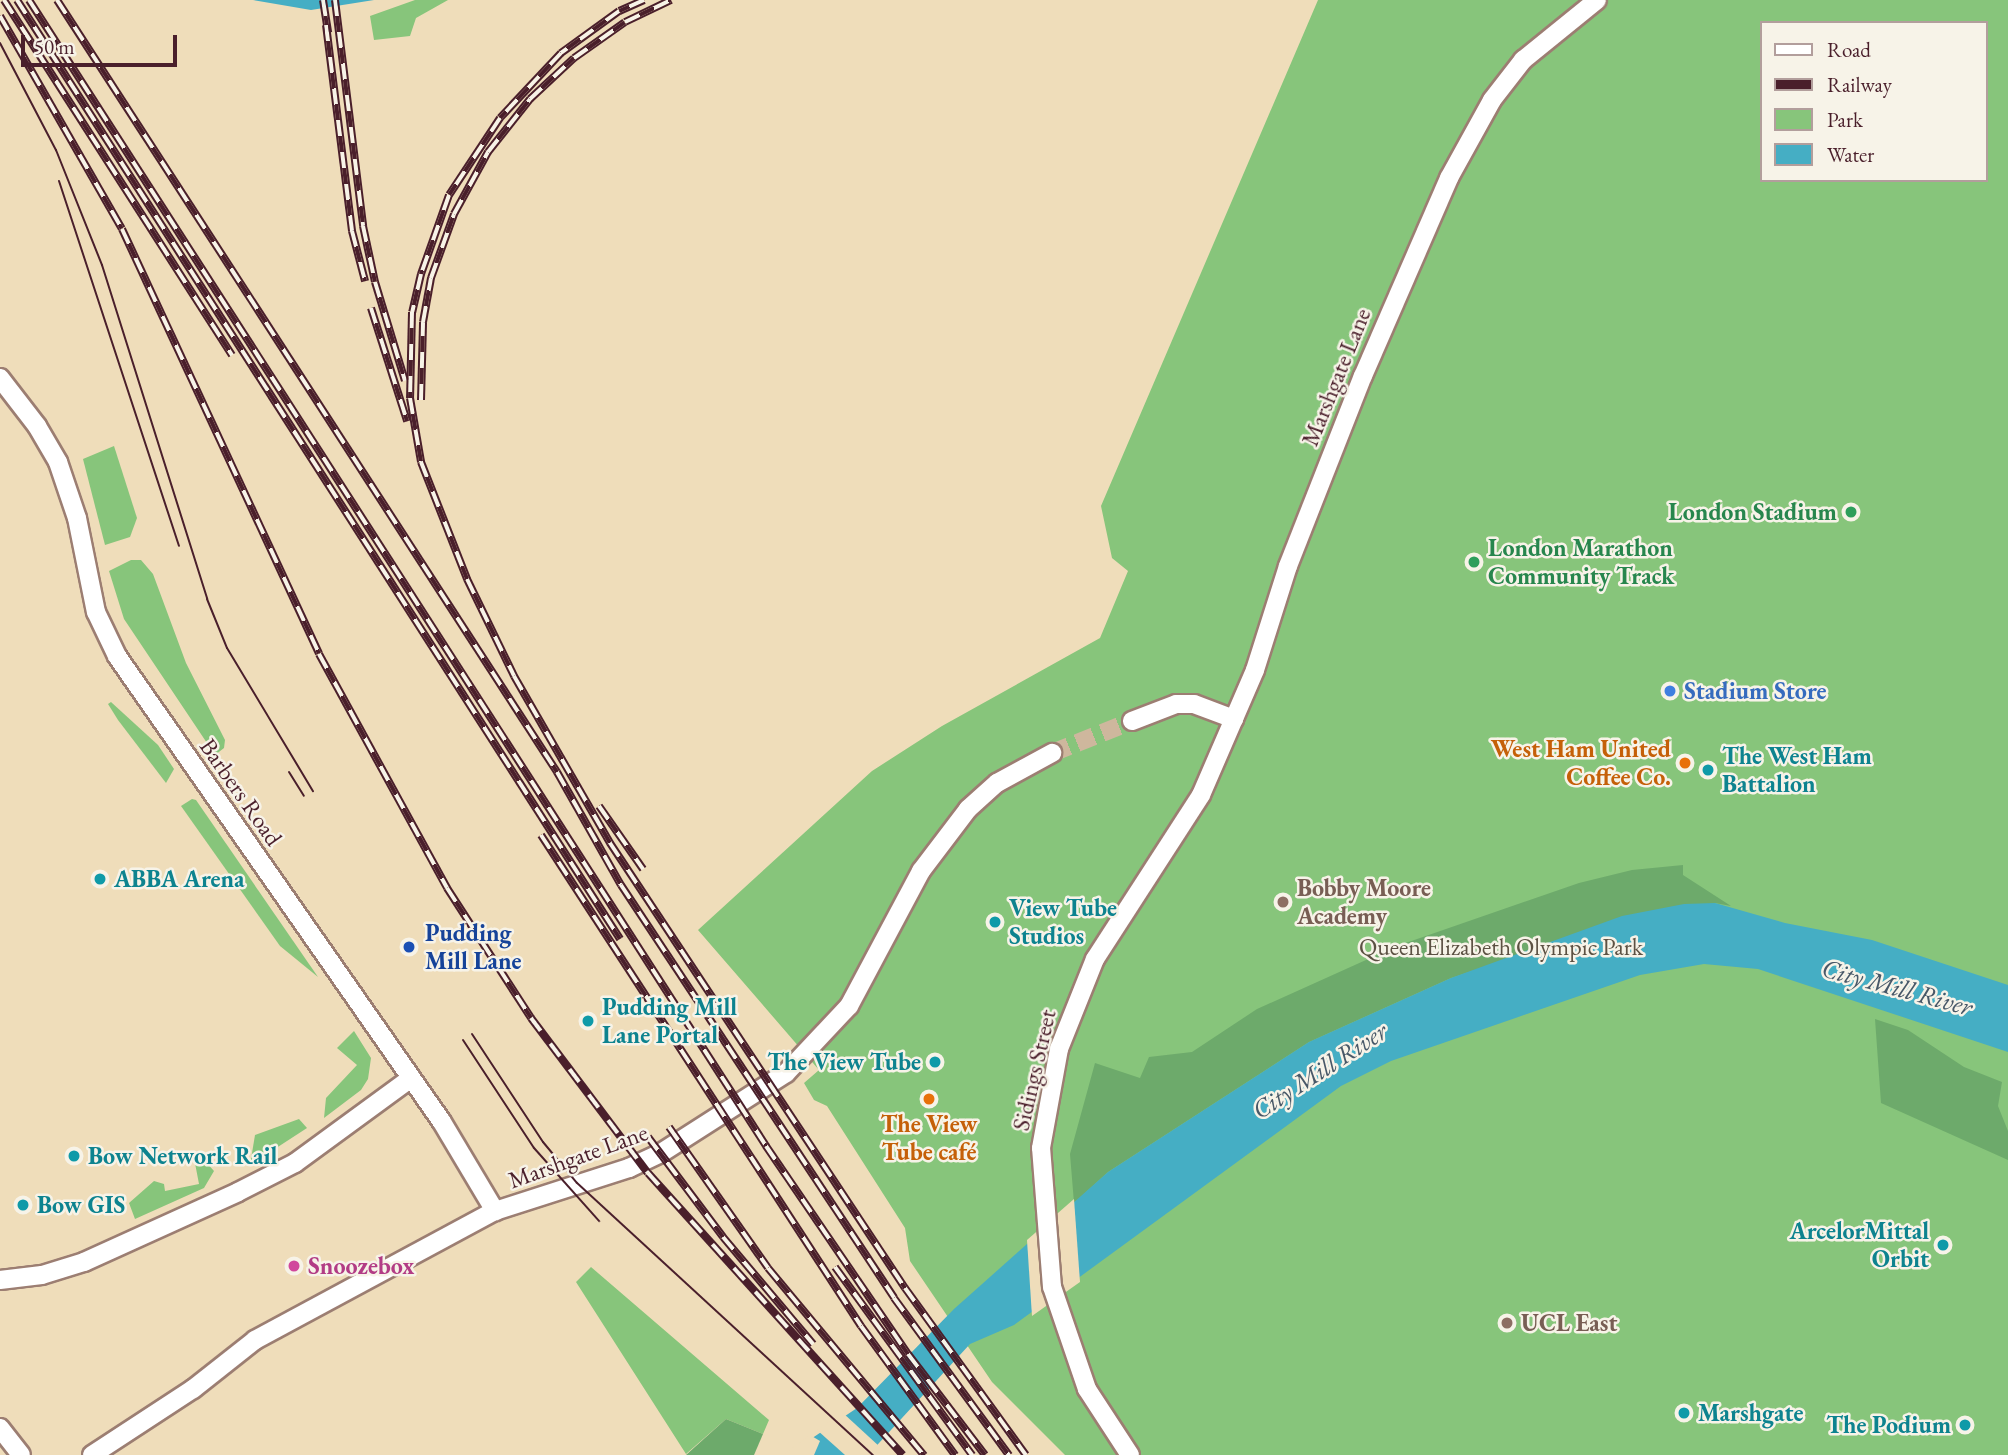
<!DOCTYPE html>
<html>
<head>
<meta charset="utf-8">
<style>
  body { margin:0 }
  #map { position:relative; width:2008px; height:1455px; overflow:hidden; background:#efddba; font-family:"EB Garamond",serif }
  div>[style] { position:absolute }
  .green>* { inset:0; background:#87c57b }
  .forest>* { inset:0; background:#6daa6b }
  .water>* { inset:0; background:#45aec4 }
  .pier>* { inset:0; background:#efddba }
  .minor-tunnel>* { height:18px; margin-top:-9px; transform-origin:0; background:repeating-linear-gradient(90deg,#ceb79d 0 18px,transparent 0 27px) }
  .roads { filter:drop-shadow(2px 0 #9c7e72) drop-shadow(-2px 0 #9c7e72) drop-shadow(0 2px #9c7e72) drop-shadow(0 -2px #9c7e72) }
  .minor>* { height:18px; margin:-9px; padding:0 9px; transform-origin:9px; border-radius:9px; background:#fff }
  .tram>* { height:2px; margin:-1px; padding:0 1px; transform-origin:1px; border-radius:1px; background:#4a1f2b }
  .rail>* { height:8px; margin-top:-4px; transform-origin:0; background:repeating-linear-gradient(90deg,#f7f3e8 0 16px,#4a1f2b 0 32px); box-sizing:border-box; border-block:2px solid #4a1f2b }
  .dots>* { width:19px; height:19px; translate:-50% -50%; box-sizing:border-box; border:4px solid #f7f3e8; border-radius:50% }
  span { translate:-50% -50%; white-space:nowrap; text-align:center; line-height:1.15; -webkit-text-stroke:5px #f7f3e8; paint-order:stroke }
  .street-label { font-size:24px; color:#4a1f2b }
  .leisure-label { font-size:24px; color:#27864d; font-weight:700 }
  .right { translate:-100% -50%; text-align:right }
  .left { translate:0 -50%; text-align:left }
  .shop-label { font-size:24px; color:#366cbe; font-weight:700 }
  .food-label { font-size:24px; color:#c56008; font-weight:700 }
  .culture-label { font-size:24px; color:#0d838f; font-weight:700 }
  .education-label { font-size:24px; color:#785e54; font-weight:700 }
  .transit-label { font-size:24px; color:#164399; font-weight:700 }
  .park-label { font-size:24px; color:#5c5143 }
  .hotel-label { font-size:24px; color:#b23c85; font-weight:700 }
  .water-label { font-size:26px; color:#485868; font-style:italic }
  .legend { position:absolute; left:1760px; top:21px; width:228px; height:161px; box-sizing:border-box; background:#f7f3e8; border:2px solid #b29e9c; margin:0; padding:9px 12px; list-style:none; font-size:21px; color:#4a1f2b }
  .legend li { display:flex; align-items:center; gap:14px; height:35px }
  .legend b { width:35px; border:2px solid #b29e9c }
  .scale { position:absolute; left:21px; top:35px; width:156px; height:32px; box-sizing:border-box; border:4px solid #4a1f2b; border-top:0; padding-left:9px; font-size:21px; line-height:24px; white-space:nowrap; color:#4a1f2b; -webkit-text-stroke:5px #f7f3e8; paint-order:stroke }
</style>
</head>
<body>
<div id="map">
  <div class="green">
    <div style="clip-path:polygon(415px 0,448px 0,416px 18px,410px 36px,374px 40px,370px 16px)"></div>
    <div style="clip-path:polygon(evenodd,1318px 0,2008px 0,2008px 1455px,1065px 1455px,992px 1382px,910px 1261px,905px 1228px,827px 1106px,814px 1100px,804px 1083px,819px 1070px,698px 930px,872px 771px,942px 726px,1100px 638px,1128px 571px,1112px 558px,1101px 506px,1318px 0,1761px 23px,1985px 23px,1985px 180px,1761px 180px,1761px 23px)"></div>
    <div style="clip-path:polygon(114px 446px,137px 518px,130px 537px,105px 545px,83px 459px)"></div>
    <div style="clip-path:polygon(131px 560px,141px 560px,153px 574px,186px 663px,225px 740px,224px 748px,215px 755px,124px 619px,109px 571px)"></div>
    <div style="clip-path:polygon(111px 702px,158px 745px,174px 769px,166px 783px,118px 720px,108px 704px)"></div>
    <div style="clip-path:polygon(192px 799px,196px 800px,318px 977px,280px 946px,181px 806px)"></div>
    <div style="clip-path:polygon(354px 1031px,371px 1058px,368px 1079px,361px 1090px,324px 1118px,326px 1098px,357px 1065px,337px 1048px)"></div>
    <div style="clip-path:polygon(299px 1119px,307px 1128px,250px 1165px,255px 1135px)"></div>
    <div style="clip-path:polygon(194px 1158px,205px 1161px,214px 1171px,204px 1188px,135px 1219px,129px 1203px,154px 1181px,164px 1184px,165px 1191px,199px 1184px)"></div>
    <div style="clip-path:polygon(591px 1267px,769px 1420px,763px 1434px,726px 1419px,686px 1454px,576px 1282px)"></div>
  </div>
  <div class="forest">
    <div style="clip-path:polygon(1683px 865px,1683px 875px,1731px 906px,1715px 903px,1524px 954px,1451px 978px,1309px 1042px,1108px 1172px,1074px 1203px,1070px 1154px,1095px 1063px,1140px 1078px,1149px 1057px,1192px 1052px,1257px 1009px,1397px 946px,1579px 883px,1632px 870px)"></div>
    <div style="clip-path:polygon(1875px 1019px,1908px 1030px,1964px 1067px,2002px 1082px,1998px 1106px,2008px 1131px,2008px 1160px,1881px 1103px)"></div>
    <div style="clip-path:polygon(726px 1419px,763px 1434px,754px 1455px,686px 1455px)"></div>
  </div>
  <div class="water">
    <div style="clip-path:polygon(253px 0,374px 0,311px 10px)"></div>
    <div style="clip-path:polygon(1715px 903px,1785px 923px,1872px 940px,2008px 985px,2008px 1052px,1758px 969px,1704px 964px,1640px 975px,1391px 1061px,1341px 1086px,1014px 1325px,970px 1344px,868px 1455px,787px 1455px,857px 1408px,954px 1309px,1108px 1172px,1309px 1042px,1451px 978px,1622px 916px,1684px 904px)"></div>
  </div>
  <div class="pier">
    <div style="clip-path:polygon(1074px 1199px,1080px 1282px,1032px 1316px,1027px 1240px)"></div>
    <div style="clip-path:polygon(843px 1413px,880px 1447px,873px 1455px,845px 1455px,817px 1430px)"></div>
    <div style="clip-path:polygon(810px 1435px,820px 1441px,814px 1455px,783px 1455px)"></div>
  </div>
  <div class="minor-tunnel">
    <div style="left:1052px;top:753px;width:86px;rotate:-21.8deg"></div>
  </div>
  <div class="roads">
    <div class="minor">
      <div style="left:0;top:378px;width:61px;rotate:52.4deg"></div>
      <div style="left:37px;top:426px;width:42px;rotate:59.7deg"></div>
      <div style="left:58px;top:462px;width:59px;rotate:71.3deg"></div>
      <div style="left:77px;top:518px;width:96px;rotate:78.6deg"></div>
      <div style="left:96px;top:612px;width:49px;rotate:64.5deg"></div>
      <div style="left:117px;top:656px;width:568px;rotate:55.11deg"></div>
      <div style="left:442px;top:1122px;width:104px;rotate:59.2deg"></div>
      <div style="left:1132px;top:721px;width:47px;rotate:-21.1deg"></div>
      <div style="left:1176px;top:704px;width:18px"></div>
      <div style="left:1194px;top:704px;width:43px;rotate:20.6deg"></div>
      <div style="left:0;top:1280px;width:42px;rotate:-6.8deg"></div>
      <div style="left:42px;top:1275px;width:44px;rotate:-17.2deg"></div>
      <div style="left:84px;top:1262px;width:169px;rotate:-24.4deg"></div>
      <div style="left:238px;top:1192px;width:64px;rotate:-27deg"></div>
      <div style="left:295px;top:1163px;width:144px;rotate:-36.2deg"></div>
      <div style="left:0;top:1428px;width:34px;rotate:52deg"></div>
      <div style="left:92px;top:1455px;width:121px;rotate:-33.2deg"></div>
      <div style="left:193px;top:1389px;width:79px;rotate:-38.3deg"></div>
      <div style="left:255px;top:1340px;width:272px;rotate:-28.3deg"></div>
      <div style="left:495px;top:1211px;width:141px;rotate:-17.8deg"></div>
      <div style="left:629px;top:1168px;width:35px;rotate:-25deg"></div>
      <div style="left:661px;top:1153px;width:148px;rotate:-32.6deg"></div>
      <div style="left:786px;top:1073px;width:92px;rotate:-46.8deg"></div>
      <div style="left:849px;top:1006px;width:153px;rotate:-61.9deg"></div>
      <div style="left:921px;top:871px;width:78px;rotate:-52.8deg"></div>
      <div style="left:968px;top:809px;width:39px;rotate:-42deg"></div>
      <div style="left:997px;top:783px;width:63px;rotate:-28.6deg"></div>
      <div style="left:1130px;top:1455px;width:79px;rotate:-123.1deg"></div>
      <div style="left:1087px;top:1389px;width:108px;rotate:-108.9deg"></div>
      <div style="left:1052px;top:1287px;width:139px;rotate:-94.5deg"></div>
      <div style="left:1041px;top:1148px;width:101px;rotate:-79.7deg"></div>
      <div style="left:1059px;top:1049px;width:97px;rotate:-68.2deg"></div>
      <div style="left:1095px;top:959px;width:195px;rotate:-57.1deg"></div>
      <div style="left:1201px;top:795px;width:136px;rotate:-66.6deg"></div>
      <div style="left:1255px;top:670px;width:109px;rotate:-72.4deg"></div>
      <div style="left:1288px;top:566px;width:204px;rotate:-68.5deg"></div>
      <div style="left:1363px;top:376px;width:216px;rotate:-66.5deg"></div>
      <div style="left:1449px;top:178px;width:89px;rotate:-61.1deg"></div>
      <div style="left:1492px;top:100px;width:51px;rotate:-52.2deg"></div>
      <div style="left:1523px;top:60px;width:95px;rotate:-39deg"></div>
    </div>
  </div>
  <div class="tram">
    <div style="left:0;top:43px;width:121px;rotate:62.4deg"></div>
    <div style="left:56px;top:150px;width:124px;rotate:68.2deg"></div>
    <div style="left:102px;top:265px;width:350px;rotate:72.5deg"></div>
    <div style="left:207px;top:599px;width:53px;rotate:67.8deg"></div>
    <div style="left:227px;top:648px;width:167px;rotate:59deg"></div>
    <div style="left:59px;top:181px;width:384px;rotate:71.8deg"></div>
    <div style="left:289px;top:772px;width:28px;rotate:58deg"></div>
    <div style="left:472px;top:1034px;width:129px;rotate:56.7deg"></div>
    <div style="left:543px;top:1142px;width:53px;rotate:50.3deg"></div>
    <div style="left:577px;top:1183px;width:402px;rotate:42.6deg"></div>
    <div style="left:463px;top:1040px;width:129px;rotate:56.7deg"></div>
    <div style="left:534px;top:1148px;width:98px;rotate:48.3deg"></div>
  </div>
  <div class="rail">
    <div style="left:4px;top:0;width:422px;rotate:57.3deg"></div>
    <div style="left:17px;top:0;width:1116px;rotate:57.29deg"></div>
    <div style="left:29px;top:0;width:1363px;rotate:57.25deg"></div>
    <div style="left:766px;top:1146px;width:252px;rotate:55.7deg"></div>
    <div style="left:908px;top:1354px;width:127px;rotate:52.7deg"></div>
    <div style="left:57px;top:0;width:920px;rotate:57.07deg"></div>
    <div style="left:557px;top:772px;width:130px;rotate:60.5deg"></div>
    <div style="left:621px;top:885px;width:495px;rotate:56.5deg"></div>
    <div style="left:894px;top:1298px;width:195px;rotate:53.8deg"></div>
    <div style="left:323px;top:0;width:33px;rotate:81deg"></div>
    <div style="left:335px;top:0;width:228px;rotate:82.9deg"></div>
    <div style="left:363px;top:226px;width:57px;rotate:77.9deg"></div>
    <div style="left:375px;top:282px;width:103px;rotate:73.1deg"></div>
    <div style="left:644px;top:0;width:27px;rotate:156deg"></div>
    <div style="left:619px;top:11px;width:72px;rotate:144.1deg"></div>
    <div style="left:561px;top:53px;width:89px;rotate:133.2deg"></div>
    <div style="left:500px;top:118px;width:92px;rotate:123.5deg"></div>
    <div style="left:449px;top:195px;width:84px;rotate:109.5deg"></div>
    <div style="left:421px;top:274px;width:39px;rotate:103deg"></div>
    <div style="left:412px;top:312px;width:86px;rotate:91.3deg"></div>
    <div style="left:410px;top:398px;width:65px;rotate:80.2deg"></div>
    <div style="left:421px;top:462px;width:126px;rotate:68.5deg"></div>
    <div style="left:467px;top:579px;width:108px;rotate:64.1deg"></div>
    <div style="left:514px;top:676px;width:193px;rotate:60.1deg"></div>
    <div style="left:610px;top:843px;width:534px;rotate:56.46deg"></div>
    <div style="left:905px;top:1288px;width:206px;rotate:54.1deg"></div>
    <div style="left:0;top:16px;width:245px;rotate:60.2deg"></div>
    <div style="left:122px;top:229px;width:468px;rotate:65.1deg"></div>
    <div style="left:319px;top:654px;width:267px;rotate:61.3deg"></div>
    <div style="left:447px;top:888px;width:155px;rotate:57.1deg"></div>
    <div style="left:531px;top:1018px;width:194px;rotate:53deg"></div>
    <div style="left:648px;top:1173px;width:380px;rotate:47.9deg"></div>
    <div style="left:326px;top:25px;width:208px;rotate:82.8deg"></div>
    <div style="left:352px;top:231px;width:52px;rotate:75.4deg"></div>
    <div style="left:371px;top:308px;width:119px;rotate:72.3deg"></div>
    <div style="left:421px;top:400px;width:78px;rotate:-88.5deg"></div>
    <div style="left:423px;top:322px;width:45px;rotate:-79.7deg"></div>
    <div style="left:431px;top:278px;width:68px;rotate:-70.2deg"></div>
    <div style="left:454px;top:214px;width:71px;rotate:-61.3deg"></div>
    <div style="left:488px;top:152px;width:68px;rotate:-51.6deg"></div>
    <div style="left:530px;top:99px;width:60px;rotate:-43deg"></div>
    <div style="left:574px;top:58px;width:62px;rotate:-35.2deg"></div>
    <div style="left:625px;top:22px;width:51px;rotate:-25.6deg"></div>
    <div style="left:599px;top:806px;width:77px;rotate:55.1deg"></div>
    <div style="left:541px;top:835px;width:586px;rotate:56.91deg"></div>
    <div style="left:861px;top:1326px;width:160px;rotate:53.9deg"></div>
    <div style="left:669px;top:1127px;width:172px;rotate:54.9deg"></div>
    <div style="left:768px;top:1268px;width:244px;rotate:50.2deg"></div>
    <div style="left:648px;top:1137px;width:125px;rotate:53.1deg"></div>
    <div style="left:723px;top:1237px;width:140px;rotate:49.9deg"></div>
    <div style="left:835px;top:1267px;width:233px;rotate:53.9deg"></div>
  </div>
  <div class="dots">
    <div style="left:1851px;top:512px;background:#2e9e5b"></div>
    <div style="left:1474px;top:562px;background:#2e9e5b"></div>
    <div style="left:1670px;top:691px;background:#3f7fe0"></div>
    <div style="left:1685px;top:763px;background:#e8710a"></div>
    <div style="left:1708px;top:770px;background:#0f9aa8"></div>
    <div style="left:100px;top:879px;background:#0f9aa8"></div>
    <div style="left:1283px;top:902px;background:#8d6e63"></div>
    <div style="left:995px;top:922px;background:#0f9aa8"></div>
    <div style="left:409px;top:947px;background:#1a4fb4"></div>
    <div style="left:588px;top:1021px;background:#0f9aa8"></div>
    <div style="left:935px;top:1062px;background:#0f9aa8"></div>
    <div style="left:929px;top:1099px;background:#e8710a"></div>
    <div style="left:74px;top:1156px;background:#0f9aa8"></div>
    <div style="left:23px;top:1205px;background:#0f9aa8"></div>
    <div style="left:1943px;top:1245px;background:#0f9aa8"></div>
    <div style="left:294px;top:1266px;background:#d1479c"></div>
    <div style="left:1507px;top:1323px;background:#8d6e63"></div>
    <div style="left:1684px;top:1413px;background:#0f9aa8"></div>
    <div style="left:1965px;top:1425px;background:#0f9aa8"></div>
  </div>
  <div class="street-label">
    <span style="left:1336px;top:377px;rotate:-68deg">Marshgate Lane</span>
    <span style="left:241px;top:792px;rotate:55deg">Barbers Road</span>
    <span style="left:1034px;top:1070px;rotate:-77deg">Sidings Street</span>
    <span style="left:578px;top:1156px;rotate:-20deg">Marshgate Lane</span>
  </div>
  <div class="leisure-label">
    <span class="right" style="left:1837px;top:512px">London Stadium</span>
    <span class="left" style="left:1488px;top:562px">London Marathon<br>Community Track</span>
  </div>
  <div class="shop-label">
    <span class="left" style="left:1684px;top:691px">Stadium Store</span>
  </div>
  <div class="food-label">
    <span class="right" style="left:1671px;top:763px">West Ham United<br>Coffee Co.</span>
    <span style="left:929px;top:1138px">The View<br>Tube café</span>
  </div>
  <div class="culture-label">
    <span class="left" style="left:1722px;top:770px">The West Ham<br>Battalion</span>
    <span class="left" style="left:114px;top:879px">ABBA Arena</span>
    <span class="left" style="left:1009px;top:922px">View Tube<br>Studios</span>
    <span class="left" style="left:602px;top:1021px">Pudding Mill<br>Lane Portal</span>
    <span class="right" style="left:921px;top:1062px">The View Tube</span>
    <span class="left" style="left:88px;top:1156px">Bow Network Rail</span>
    <span class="left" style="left:37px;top:1205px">Bow GIS</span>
    <span class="right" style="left:1929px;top:1245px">ArcelorMittal<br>Orbit</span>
    <span class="left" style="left:1698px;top:1413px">Marshgate</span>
    <span class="right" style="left:1951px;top:1425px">The Podium</span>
  </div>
  <div class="education-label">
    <span class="left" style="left:1297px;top:902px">Bobby Moore<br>Academy</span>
    <span class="left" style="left:1521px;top:1323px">UCL East</span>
  </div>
  <div class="transit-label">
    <span class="left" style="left:425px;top:947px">Pudding<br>Mill Lane</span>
  </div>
  <div class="park-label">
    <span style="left:1501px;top:947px">Queen Elizabeth Olympic Park</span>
  </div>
  <div class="hotel-label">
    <span class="left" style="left:308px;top:1266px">Snoozebox</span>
  </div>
  <div class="water-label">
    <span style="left:1897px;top:988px;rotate:15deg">City Mill River</span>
    <span style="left:1320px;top:1071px;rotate:-33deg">City Mill River</span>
  </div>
  <ul class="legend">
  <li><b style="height:9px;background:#fff"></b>Road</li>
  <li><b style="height:9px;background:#4a1f2b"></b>Railway</li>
  <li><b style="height:19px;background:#87c57b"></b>Park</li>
  <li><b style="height:19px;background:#45aec4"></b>Water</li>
  </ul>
  <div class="scale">50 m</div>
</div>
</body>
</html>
